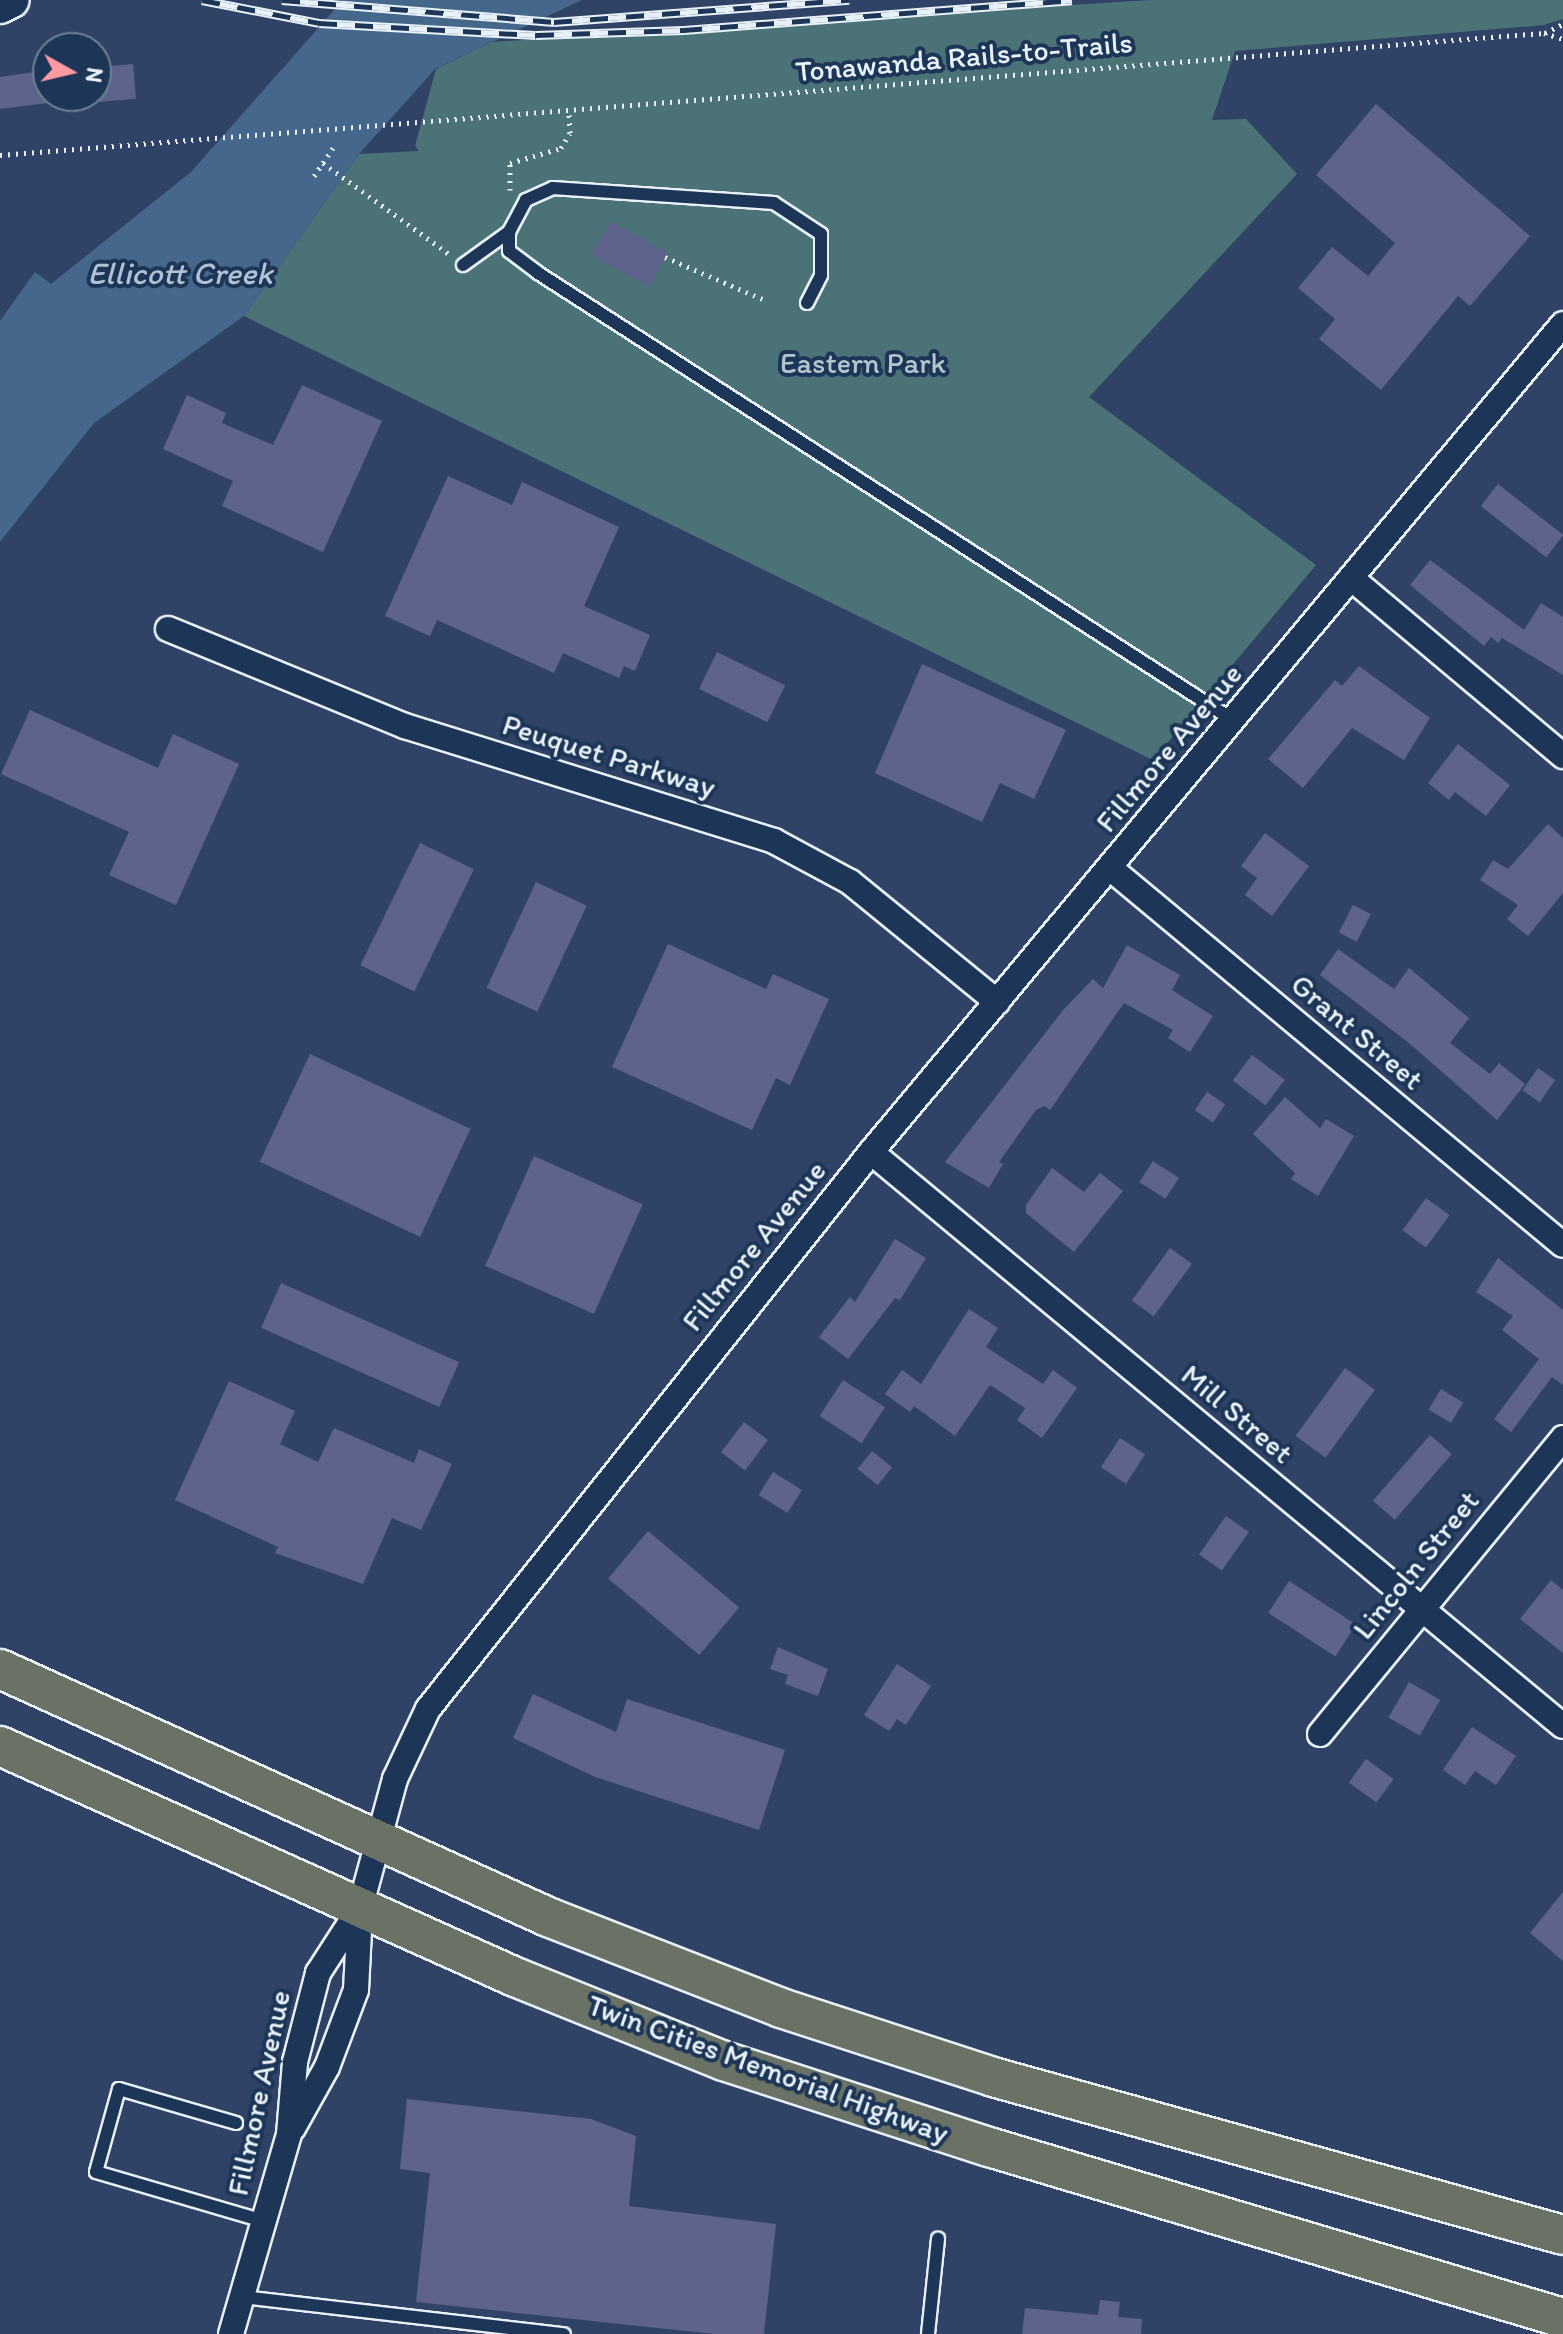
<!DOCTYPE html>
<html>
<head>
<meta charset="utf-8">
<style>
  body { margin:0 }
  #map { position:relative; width:1563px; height:2334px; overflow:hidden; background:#304366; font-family:Itim,sans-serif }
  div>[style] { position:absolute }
  .green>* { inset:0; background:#4b7377 }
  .water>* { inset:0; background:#44678b }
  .building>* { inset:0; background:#5d638a; transform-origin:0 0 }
  .path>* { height:5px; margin-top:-2.5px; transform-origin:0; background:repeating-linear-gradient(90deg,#e8f1f8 0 2px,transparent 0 8px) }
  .roads { filter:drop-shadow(2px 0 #e8f1f8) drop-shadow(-2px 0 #e8f1f8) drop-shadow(0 2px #e8f1f8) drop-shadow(0 -2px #e8f1f8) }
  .lane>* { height:12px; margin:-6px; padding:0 6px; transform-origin:6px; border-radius:6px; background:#1d3557 }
  .street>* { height:24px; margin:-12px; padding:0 12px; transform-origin:12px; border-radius:12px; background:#1d3557 }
  .secondary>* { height:34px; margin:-17px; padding:0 17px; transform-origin:17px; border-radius:17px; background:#1d3557 }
  .primary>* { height:38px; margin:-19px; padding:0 19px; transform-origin:19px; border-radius:19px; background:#6a7266 }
  .rail>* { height:9px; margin-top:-4.5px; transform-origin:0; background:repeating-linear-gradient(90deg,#1d3557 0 18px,#e8f1f8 0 36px); box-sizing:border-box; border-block:2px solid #e8f1f8 }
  span { translate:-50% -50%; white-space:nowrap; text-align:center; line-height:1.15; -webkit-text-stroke:8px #1d3557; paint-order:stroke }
  .street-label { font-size:30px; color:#e8f1f8 }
  .park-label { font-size:30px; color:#b1c5cb }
  .water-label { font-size:32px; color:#afc1d2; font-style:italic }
  .north { position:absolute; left:32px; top:32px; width:80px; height:80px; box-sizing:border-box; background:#1d3557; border:2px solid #6e8097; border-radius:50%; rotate:98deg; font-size:22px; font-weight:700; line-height:32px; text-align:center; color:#e8f1f8 }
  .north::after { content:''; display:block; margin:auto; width:28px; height:36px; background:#ff9aa2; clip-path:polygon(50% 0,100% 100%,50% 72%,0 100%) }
</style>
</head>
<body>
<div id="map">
  <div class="green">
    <div style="clip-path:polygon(1150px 0,1563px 0,1563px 19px,1544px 25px,1235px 51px,1212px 120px,1246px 119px,1297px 174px,1089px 397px,1316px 565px,1153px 760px,244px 316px,359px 154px,419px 151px,415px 146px,436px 69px,492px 42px)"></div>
  </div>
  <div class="water">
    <div style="clip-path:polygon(343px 0,582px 0,435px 69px,359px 154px,244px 316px,94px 423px,0 542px,0 321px,35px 272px,51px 284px,191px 172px)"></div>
  </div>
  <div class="building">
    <div style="left:133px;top:64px;width:35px;height:37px;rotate:85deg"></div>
    <div style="clip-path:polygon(48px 70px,48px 103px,0 109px,0 77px)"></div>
    <div style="clip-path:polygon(1376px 104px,1530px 236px,1470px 306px,1458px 296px,1381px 390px,1319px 339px,1335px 319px,1298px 288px,1332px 247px,1368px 276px,1395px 243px,1316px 175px)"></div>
    <div style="left:610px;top:221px;width:66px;height:39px;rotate:29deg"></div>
    <div style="clip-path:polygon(302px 385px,382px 421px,323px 552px,222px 506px,233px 481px,163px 449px,187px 395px,226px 413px,222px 423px,273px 445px)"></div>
    <div style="clip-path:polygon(448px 476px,512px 505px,522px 482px,619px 527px,584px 606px,650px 635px,635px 671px,624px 666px,619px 678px,563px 653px,554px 673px,437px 620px,430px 636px,385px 616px)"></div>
    <div style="left:1498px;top:484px;width:83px;height:28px;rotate:38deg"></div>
    <div style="clip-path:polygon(1430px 560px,1524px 630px,1541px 603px,1563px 617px,1563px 675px,1502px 638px,1498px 643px,1491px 637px,1484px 646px,1410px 585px)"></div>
    <div style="left:717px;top:652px;width:76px;height:41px;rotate:26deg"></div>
    <div style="clip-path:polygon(922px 664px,1066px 730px,1034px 799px,1000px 783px,982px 822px,875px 773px)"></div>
    <div style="clip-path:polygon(1359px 666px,1430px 718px,1404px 760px,1352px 728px,1303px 788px,1268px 759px,1335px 680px,1342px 686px)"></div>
    <div style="clip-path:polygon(30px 710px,158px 768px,173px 734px,239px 764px,176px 905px,109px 875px,129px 832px,1px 774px)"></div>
    <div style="clip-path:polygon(1458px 744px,1510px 785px,1486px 816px,1455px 792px,1449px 800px,1428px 783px)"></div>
    <div style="clip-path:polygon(1548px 824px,1563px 838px,1563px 893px,1528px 936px,1507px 919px,1518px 905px,1480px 880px,1493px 860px,1508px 869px)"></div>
    <div style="clip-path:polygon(1265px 833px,1309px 866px,1272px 916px,1245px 895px,1257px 878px,1241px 866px)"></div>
    <div style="left:420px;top:843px;width:60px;height:136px;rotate:26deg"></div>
    <div style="left:536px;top:882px;width:56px;height:117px;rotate:25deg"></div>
    <div style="left:1353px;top:905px;width:20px;height:31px;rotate:27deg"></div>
    <div style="clip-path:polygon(668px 944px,766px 989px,773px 974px,829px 999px,790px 1085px,776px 1078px,752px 1130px,612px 1067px)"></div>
    <div style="clip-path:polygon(1127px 945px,1180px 975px,1172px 990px,1213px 1016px,1190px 1052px,1168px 1038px,1173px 1030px,1124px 1003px,1050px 1110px,1044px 1106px,1036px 1110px,999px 1162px,1003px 1164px,989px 1188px,945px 1162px,1064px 1009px,1093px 979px,1103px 988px)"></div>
    <div style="clip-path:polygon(1338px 949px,1394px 989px,1409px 968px,1469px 1018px,1450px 1043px,1490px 1074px,1499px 1063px,1525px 1084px,1497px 1120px,1409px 1043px,1320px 975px)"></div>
    <div style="left:310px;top:1054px;width:177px;height:119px;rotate:25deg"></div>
    <div style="left:1252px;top:1055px;width:41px;height:32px;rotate:37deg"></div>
    <div style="left:1538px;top:1068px;width:21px;height:27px;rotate:35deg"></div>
    <div style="left:1207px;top:1092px;width:22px;height:22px;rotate:34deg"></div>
    <div style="clip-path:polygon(1285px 1097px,1320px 1128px,1326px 1119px,1354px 1136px,1318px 1196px,1291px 1179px,1295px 1173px,1253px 1134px)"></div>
    <div style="left:534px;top:1156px;width:119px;height:120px;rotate:24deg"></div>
    <div style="left:1153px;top:1161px;width:31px;height:25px;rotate:33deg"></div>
    <div style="clip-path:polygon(1052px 1168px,1084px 1192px,1100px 1173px,1123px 1191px,1074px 1252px,1026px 1213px,1026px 1205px)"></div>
    <div style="left:1426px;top:1198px;width:29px;height:40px;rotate:36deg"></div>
    <div style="clip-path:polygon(895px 1239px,926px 1258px,900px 1300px,895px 1298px,848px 1359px,819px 1337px,850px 1297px,855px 1302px)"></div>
    <div style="left:1170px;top:1248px;width:27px;height:65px;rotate:36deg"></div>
    <div style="clip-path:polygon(1498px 1258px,1563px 1310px,1563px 1385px,1552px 1377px,1511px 1432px,1494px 1419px,1539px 1359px,1502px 1330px,1513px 1316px,1476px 1292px)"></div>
    <div style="left:281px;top:1283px;width:195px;height:49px;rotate:24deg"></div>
    <div style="clip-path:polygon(969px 1309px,998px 1328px,986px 1347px,1043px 1384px,1053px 1370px,1077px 1388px,1042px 1438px,1017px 1420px,1025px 1408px,990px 1385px,955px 1436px,914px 1406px,910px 1412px,885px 1394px,902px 1370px,921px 1384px)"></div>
    <div style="left:1345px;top:1368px;width:37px;height:84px;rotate:36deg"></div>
    <div style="left:843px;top:1380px;width:50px;height:43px;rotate:33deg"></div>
    <div style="clip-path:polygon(229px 1381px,295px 1411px,280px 1444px,318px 1462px,334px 1428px,414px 1463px,419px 1449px,452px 1464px,421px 1530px,392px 1518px,363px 1584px,275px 1553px,278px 1547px,175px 1500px)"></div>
    <div style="left:1441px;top:1389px;width:26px;height:24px;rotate:31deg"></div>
    <div style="left:744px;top:1422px;width:30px;height:38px;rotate:37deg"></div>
    <div style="left:1430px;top:1435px;width:29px;height:87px;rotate:41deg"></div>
    <div style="left:1120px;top:1438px;width:30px;height:35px;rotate:33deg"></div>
    <div style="left:872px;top:1451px;width:26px;height:23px;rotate:39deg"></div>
    <div style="left:773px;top:1472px;width:34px;height:27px;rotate:32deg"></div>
    <div style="left:1226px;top:1516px;width:28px;height:47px;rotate:35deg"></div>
    <div style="left:648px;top:1531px;width:119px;height:62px;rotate:40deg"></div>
    <div style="clip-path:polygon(1551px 1580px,1563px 1590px,1563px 1653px,1520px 1619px)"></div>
    <div style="left:1289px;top:1581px;width:80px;height:38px;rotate:33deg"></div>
    <div style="clip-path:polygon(778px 1647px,828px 1669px,818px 1696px,785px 1684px,788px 1675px,770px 1669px)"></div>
    <div style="clip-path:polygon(897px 1664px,931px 1686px,906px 1725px,897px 1719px,889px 1731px,864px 1715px)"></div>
    <div style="left:1409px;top:1682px;width:36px;height:41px;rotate:30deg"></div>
    <div style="clip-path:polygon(533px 1694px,616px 1732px,627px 1699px,785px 1750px,759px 1830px,595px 1777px,513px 1738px)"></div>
    <div style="clip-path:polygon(1472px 1727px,1516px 1756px,1496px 1785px,1475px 1771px,1465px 1785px,1443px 1770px)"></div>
    <div style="left:1366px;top:1759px;width:34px;height:29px;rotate:36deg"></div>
    <div style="clip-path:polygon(1563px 1892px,1563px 1961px,1530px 1933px)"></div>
    <div style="clip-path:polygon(407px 2099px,591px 2119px,636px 2136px,629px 2206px,776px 2224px,764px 2334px,714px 2334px,416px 2302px,430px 2173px,400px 2169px)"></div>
    <div style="clip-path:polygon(1100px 2300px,1120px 2302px,1118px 2317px,1142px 2319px,1141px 2334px,1022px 2334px,1025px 2308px,1098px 2315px)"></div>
  </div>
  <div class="path">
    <div style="left:1545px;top:33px;width:20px;rotate:-27deg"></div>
    <div style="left:0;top:155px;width:1549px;rotate:-4.52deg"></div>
    <div style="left:1544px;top:33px;width:20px;rotate:18deg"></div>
    <div style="left:323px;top:163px;width:159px;rotate:35.8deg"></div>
    <div style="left:314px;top:176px;width:34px;rotate:-56deg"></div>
    <div style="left:510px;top:190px;width:27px;rotate:-90deg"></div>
    <div style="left:510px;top:163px;width:53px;rotate:-16.4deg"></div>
    <div style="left:561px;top:148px;width:17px;rotate:-59deg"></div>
    <div style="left:570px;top:133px;width:21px;rotate:-93deg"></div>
    <div style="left:665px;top:257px;width:109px;rotate:23.3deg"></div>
  </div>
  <div class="roads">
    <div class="lane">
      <div style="left:463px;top:265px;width:57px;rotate:-35.7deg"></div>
      <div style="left:807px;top:303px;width:31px;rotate:-63deg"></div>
      <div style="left:821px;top:275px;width:41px;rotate:-90deg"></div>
      <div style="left:821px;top:234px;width:56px;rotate:-146.6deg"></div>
      <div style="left:774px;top:203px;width:222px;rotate:-176.1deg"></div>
      <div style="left:553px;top:188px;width:30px;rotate:156deg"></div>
      <div style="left:526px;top:200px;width:36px;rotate:118deg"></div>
      <div style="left:509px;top:232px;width:19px;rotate:90deg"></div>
      <div style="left:509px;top:251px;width:36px;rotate:37deg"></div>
      <div style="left:538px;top:273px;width:826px;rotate:32.75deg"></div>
      <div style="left:236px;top:2123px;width:122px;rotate:-163.8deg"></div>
      <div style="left:119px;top:2089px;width:86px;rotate:105.5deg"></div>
      <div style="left:96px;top:2172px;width:175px;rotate:16.3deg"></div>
      <div style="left:242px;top:2297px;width:324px;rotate:6.6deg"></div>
      <div style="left:928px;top:2334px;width:96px;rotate:-84deg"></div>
    </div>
    <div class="street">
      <div style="left:1351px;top:578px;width:277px;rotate:40deg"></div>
      <div style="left:168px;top:629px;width:256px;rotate:22.3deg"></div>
      <div style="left:405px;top:726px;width:387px;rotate:17.3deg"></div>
      <div style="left:774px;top:841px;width:86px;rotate:28.3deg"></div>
      <div style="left:850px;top:882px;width:190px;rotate:39.2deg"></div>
      <div style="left:1110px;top:868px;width:589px;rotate:39.77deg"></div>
      <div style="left:871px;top:1152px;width:899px;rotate:39.68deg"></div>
      <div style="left:1320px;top:1734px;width:383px;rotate:-50.6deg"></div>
      <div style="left:293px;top:2128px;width:70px;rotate:-60.9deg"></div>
      <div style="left:327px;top:2067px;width:82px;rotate:-69.4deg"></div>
      <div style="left:356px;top:1990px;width:79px;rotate:-87.1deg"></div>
      <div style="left:231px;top:2334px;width:208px;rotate:-73.8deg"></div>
      <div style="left:289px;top:2134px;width:72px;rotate:-85.2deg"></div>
      <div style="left:295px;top:2062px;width:92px;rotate:-75.5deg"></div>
      <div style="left:318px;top:1973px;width:77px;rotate:-57.1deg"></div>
      <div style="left:360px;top:1908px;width:134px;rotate:-74.8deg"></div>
      <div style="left:395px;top:1779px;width:77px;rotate:-64.8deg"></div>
      <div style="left:428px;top:1709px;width:712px;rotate:-51.5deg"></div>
      <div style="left:871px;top:1152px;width:1079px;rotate:-50.11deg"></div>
    </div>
    <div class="secondary">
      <div style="left:0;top:6px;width:13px;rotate:-27deg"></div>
    </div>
    <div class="primary">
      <div style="left:0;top:1669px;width:602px;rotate:24.35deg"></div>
      <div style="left:548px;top:1917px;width:250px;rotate:21.3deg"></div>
      <div style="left:781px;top:2008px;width:223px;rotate:18deg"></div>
      <div style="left:993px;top:2077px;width:591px;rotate:15.49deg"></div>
      <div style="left:0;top:1746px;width:564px;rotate:24.16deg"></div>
      <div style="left:515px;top:1977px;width:225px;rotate:21.9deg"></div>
      <div style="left:724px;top:2061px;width:279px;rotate:18deg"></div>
      <div style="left:989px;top:2147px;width:599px;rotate:16.59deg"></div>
    </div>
  </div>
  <div class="rail">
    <div style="left:202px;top:0;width:119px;rotate:11.1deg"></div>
    <div style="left:319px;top:23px;width:217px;rotate:3.2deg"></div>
    <div style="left:536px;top:35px;width:148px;rotate:-1.9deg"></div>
    <div style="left:684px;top:30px;width:389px;rotate:-4.4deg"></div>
    <div style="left:282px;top:0;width:273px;rotate:4.6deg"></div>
    <div style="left:554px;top:22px;width:296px;rotate:-4.3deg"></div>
  </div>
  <div class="street-label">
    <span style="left:964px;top:57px;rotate:-5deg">Tonawanda Rails-to-Trails</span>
    <span style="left:1169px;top:748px;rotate:-50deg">Fillmore Avenue</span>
    <span style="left:609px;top:756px;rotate:17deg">Peuquet Parkway</span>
    <span style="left:1357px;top:1032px;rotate:40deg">Grant Street</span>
    <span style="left:754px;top:1246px;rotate:-51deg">Fillmore Avenue</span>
    <span style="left:1237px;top:1414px;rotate:40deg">Mill Street</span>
    <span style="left:1416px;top:1565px;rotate:-51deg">Lincoln Street</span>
    <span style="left:768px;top:2069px;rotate:20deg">Twin Cities Memorial Highway</span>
    <span style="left:259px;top:2093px;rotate:-78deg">Fillmore Avenue</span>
  </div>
  <div class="park-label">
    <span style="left:863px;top:363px">Eastern Park</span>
  </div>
  <div class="water-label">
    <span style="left:180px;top:273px">Ellicott Creek</span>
  </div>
  <div class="north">N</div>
</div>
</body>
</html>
